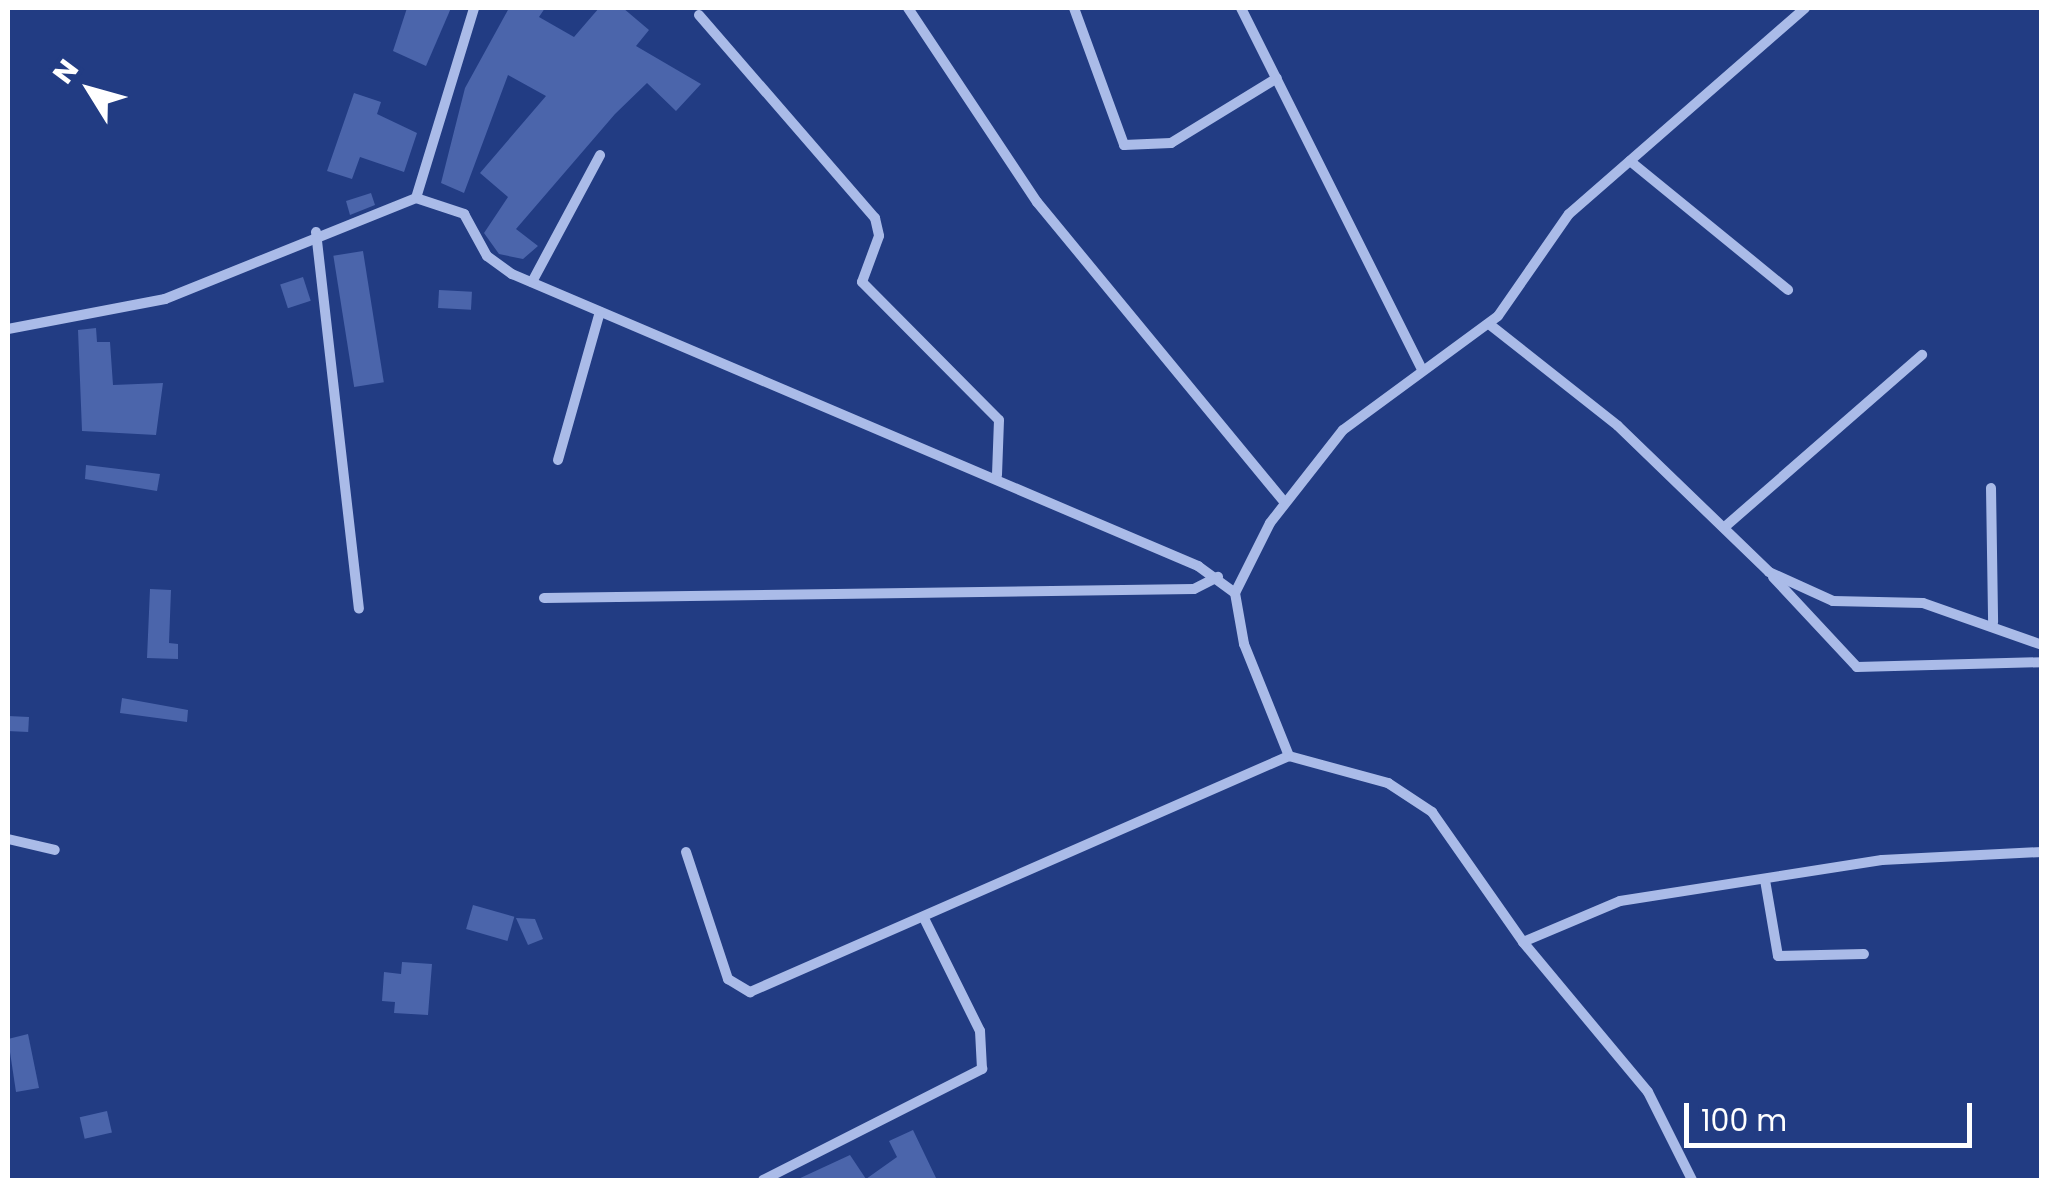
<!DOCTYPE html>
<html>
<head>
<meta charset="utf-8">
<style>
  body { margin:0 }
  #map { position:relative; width:2049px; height:1188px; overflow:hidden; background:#223c83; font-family:Poppins,sans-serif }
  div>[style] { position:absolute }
  .building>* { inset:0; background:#4b65ab; transform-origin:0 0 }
  .street>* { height:10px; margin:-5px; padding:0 5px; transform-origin:5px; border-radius:5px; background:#aabbe8 }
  span { translate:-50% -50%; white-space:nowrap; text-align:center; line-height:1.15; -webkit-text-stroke:8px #223c83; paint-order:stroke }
  .frame { position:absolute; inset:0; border:10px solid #fff; pointer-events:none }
  .north { position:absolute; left:40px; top:40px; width:100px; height:100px; -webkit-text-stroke:8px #223c83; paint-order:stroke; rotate:307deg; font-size:28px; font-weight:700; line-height:40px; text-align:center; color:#fff }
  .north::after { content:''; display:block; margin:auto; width:35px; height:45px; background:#fff; clip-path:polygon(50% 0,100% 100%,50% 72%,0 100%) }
  .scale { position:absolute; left:1684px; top:1103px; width:288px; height:45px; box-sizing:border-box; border:5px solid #fff; border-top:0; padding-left:12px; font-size:30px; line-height:35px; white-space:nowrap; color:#fff; -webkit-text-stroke:8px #223c83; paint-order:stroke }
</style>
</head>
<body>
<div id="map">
  <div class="building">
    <div style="clip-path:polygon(407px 8px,451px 8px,426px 66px,393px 51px)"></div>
    <div style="clip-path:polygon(509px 8px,545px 8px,539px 17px,574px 37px,599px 8px,623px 8px,649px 30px,636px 46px,701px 84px,676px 111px,647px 83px,615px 114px,516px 229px,538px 246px,523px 259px,499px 254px,484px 233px,508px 197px,480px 173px,546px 96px,508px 75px,464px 193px,441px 183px,465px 88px)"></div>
    <div style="clip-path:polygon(354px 93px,381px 102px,377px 114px,417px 133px,404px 172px,360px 157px,352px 179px,327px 171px)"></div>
    <div style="clip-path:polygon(371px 193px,375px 205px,350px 215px,346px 201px)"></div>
    <div style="left:363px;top:251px;width:133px;height:30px;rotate:81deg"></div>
    <div style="left:303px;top:277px;width:25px;height:24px;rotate:72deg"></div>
    <div style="left:439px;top:290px;width:33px;height:18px;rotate:3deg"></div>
    <div style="clip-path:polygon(96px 328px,97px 342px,110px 342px,113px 385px,163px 383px,156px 435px,82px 431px,78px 330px)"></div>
    <div style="clip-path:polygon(86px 465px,160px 474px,157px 491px,85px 479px)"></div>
    <div style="clip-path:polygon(150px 589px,171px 590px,169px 643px,178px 644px,178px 659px,147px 658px)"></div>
    <div style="clip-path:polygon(122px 698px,188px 710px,187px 722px,120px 713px)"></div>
    <div style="left:8px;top:716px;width:21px;height:15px;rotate:3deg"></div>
    <div style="left:473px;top:905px;width:43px;height:25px;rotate:16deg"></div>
    <div style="clip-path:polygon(516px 918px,535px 919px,543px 939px,528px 945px)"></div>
    <div style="clip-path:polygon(402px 962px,432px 964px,428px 1015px,394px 1013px,395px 1002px,382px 1001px,384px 972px,401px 974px)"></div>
    <div style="clip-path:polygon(28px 1034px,39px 1088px,16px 1092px,8px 1039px)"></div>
    <div style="left:107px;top:1111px;width:22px;height:28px;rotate:77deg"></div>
    <div style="clip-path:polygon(913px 1130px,937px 1180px,796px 1180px,850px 1155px,866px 1179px,897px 1157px,889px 1141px)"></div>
  </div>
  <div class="street">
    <div style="left:908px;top:8px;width:233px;rotate:56.4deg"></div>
    <div style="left:1037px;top:202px;width:389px;rotate:50.5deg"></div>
    <div style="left:1074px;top:8px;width:146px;rotate:69.9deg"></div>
    <div style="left:1124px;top:145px;width:47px;rotate:-2.4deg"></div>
    <div style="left:1171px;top:143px;width:124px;rotate:-31.5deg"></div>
    <div style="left:1241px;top:8px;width:404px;rotate:63.4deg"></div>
    <div style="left:699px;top:15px;width:269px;rotate:49.1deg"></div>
    <div style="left:875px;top:218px;width:18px;rotate:77deg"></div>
    <div style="left:879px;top:236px;width:49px;rotate:110.3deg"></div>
    <div style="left:862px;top:282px;width:194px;rotate:45.2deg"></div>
    <div style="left:999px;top:420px;width:55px;rotate:92.1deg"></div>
    <div style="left:1630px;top:161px;width:204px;rotate:39.2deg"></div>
    <div style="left:416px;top:198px;width:199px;rotate:-73deg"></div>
    <div style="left:316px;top:232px;width:379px;rotate:83.5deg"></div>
    <div style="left:532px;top:282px;width:144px;rotate:-61.8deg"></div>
    <div style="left:1489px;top:324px;width:164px;rotate:38.3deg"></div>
    <div style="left:1618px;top:426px;width:210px;rotate:44deg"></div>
    <div style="left:1769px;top:572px;width:70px;rotate:24.4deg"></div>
    <div style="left:1833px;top:601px;width:90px;rotate:1.3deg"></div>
    <div style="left:1923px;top:603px;width:126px;rotate:19.4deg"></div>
    <div style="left:8px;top:329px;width:160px;rotate:-10.8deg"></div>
    <div style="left:165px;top:299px;width:271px;rotate:-21.9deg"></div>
    <div style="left:416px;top:198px;width:51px;rotate:18.4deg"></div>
    <div style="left:464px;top:214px;width:48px;rotate:61.3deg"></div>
    <div style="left:487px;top:256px;width:31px;rotate:36deg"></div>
    <div style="left:512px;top:274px;width:746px;rotate:23.06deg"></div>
    <div style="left:1198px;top:566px;width:46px;rotate:36.1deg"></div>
    <div style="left:1235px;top:593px;width:52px;rotate:80deg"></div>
    <div style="left:1244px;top:644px;width:121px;rotate:68.1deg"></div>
    <div style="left:1289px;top:756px;width:103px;rotate:15.3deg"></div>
    <div style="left:1388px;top:783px;width:53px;rotate:33.4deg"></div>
    <div style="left:1432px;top:812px;width:159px;rotate:55deg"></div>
    <div style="left:1523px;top:942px;width:195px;rotate:50.2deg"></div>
    <div style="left:1648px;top:1092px;width:98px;rotate:63.4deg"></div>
    <div style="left:558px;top:460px;width:154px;rotate:-74.2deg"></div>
    <div style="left:1991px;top:488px;width:134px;rotate:89.1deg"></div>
    <div style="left:1727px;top:525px;width:259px;rotate:-41.1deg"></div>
    <div style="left:1773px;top:577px;width:123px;rotate:47deg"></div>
    <div style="left:1857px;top:667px;width:185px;rotate:-1.5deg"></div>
    <div style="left:1235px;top:593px;width:78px;rotate:-63.4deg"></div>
    <div style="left:1270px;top:523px;width:118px;rotate:-51.9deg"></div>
    <div style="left:1343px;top:430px;width:192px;rotate:-36.3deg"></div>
    <div style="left:1498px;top:316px;width:124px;rotate:-55.2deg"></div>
    <div style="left:1569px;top:214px;width:313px;rotate:-41.1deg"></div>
    <div style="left:544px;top:598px;width:650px;rotate:-0.79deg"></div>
    <div style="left:1194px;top:589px;width:27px;rotate:-27deg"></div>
    <div style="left:8px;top:839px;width:48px;rotate:13.2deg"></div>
    <div style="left:686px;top:852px;width:134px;rotate:71.7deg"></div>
    <div style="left:728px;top:979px;width:26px;rotate:31deg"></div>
    <div style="left:750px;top:992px;width:588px;rotate:-23.65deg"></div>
    <div style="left:1765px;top:880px;width:77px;rotate:80.3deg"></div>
    <div style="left:1778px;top:956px;width:86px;rotate:-1.3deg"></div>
    <div style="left:1523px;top:942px;width:105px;rotate:-22.9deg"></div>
    <div style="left:1620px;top:901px;width:265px;rotate:-8.9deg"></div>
    <div style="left:1882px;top:860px;width:160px;rotate:-2.9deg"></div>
    <div style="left:763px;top:1180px;width:246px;rotate:-26.9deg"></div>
    <div style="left:982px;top:1069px;width:38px;rotate:-93deg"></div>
    <div style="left:980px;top:1031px;width:126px;rotate:-116.4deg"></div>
  </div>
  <div class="frame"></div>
  <div class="north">N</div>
  <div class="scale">100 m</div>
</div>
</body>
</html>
